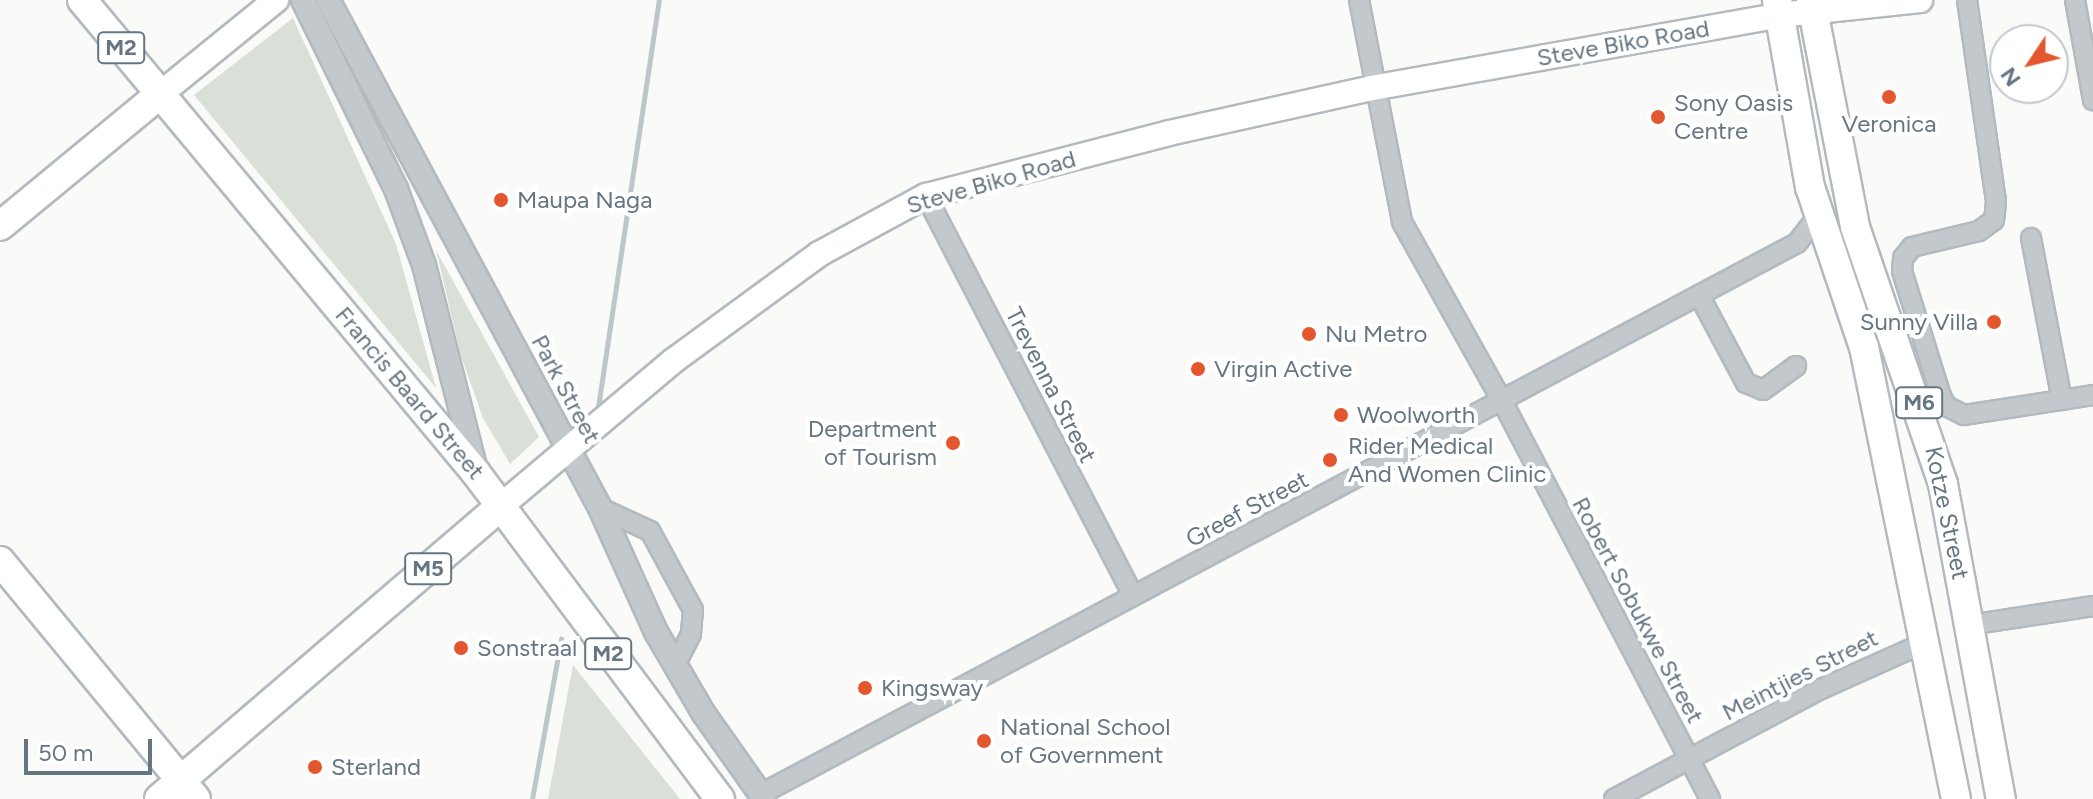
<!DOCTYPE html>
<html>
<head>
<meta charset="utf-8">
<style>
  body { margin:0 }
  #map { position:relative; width:2093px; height:799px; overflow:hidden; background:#fafaf8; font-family:Figtree,sans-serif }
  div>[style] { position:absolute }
  .green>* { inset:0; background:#dadfd7 }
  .stream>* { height:5px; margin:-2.5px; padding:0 2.5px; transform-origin:2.5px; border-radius:2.5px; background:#bbc7cb }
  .roads { filter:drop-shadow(2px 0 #b3babf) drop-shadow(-2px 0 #b3babf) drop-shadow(0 2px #b3babf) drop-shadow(0 -2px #b3babf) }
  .minor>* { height:18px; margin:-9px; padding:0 9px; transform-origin:9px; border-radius:9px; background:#c3c8cc }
  .tertiary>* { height:22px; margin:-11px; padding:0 11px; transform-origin:11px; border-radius:11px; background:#c3c8cc }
  .secondary>* { height:24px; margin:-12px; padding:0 12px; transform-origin:12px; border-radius:12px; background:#fff }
  .primary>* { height:28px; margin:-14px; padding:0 14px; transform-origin:14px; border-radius:14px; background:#fff }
  .dots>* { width:22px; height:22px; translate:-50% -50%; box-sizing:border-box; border:4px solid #fff; border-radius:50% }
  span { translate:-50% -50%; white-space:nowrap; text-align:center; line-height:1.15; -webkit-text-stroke:8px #fff; paint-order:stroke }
  .shield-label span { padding:2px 6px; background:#fff; border:2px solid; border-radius:6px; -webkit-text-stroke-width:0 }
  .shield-label { font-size:22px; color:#657683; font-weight:700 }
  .street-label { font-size:24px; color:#657683 }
  .poi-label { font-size:24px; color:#657683 }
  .left { translate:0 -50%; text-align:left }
  .right { translate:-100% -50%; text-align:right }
  .north { position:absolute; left:1989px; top:24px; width:80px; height:80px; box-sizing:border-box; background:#fff; border:2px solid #c1c8cd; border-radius:50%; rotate:235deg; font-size:22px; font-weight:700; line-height:32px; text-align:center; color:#657683 }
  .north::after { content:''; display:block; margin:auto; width:28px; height:36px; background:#e4572e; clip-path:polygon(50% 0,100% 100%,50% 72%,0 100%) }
  .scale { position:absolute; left:24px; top:739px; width:128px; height:36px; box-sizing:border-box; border:4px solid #657683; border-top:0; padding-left:10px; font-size:24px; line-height:28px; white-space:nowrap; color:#657683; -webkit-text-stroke:6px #fff; paint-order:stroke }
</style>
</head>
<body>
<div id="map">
  <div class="green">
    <div style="clip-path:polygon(293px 18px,396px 244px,436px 388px,194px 95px)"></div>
    <div style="clip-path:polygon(436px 250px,539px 437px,510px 464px,483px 418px,461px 356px)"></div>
    <div style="clip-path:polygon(573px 665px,680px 799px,548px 799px)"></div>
  </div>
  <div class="stream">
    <div style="left:598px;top:407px;width:412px;rotate:-81.5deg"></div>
    <div style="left:532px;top:799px;width:163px;rotate:-79.7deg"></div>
  </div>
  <div class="roads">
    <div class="minor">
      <div style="left:1359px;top:0;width:226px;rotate:79deg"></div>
      <div style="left:1402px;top:222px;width:205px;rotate:60.8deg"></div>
      <div style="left:1502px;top:401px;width:449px;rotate:62.4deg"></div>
      <div style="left:1967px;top:0;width:204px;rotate:81.8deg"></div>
      <div style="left:1996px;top:202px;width:18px;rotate:96deg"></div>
      <div style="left:1994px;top:220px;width:19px;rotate:144deg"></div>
      <div style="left:1979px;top:231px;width:69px;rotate:166.6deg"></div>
      <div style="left:1912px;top:247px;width:14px;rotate:129deg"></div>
      <div style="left:1903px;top:258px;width:13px;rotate:94deg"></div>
      <div style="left:1902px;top:271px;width:131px;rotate:72.7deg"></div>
      <div style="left:1941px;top:396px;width:11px;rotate:63deg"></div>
      <div style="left:1946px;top:406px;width:20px;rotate:27deg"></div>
      <div style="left:1964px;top:415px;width:131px;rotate:-8.8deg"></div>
      <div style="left:2075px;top:0;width:102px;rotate:79.8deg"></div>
      <div style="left:926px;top:196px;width:450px;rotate:62.6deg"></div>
      <div style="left:2031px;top:238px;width:165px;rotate:79.2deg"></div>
      <div style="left:1699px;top:295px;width:100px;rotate:61.9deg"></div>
      <div style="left:1746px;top:383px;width:18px;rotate:22deg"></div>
      <div style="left:1763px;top:390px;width:41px;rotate:-36deg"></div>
      <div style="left:600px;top:508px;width:55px;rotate:24.7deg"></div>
      <div style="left:650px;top:531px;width:90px;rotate:61.4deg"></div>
      <div style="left:693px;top:610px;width:24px;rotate:95deg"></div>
      <div style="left:691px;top:634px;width:35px;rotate:117deg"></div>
      <div style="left:1969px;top:625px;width:125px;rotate:-8.7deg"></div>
      <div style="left:761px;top:794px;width:1173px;rotate:-28.01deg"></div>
      <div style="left:1797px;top:243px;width:36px;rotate:-52deg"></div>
      <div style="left:1614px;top:799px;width:234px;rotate:-28deg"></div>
      <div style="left:1821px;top:689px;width:115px;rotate:-24.1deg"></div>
    </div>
    <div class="tertiary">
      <div style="left:303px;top:0;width:211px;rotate:63.8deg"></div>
      <div style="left:396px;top:189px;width:81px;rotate:69.8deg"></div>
      <div style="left:424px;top:265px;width:212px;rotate:75.8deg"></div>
      <div style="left:328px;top:0;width:576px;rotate:61.83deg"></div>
      <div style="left:600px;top:508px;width:136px;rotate:65.7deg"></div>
      <div style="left:656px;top:632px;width:95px;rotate:59.7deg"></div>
      <div style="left:704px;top:714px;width:104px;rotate:54.8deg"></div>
    </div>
    <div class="secondary">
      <div style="left:159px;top:95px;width:151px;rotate:-39.1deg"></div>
      <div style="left:502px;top:505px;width:224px;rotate:-40.1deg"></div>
      <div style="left:673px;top:361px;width:181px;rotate:-36.2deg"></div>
      <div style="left:819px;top:254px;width:122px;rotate:-28.5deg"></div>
      <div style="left:926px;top:196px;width:251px;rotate:-14.5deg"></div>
      <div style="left:1169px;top:133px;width:208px;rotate:-12.5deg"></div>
      <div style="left:1372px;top:88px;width:414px;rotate:-10.1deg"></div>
      <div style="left:1780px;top:15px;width:141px;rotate:-6.1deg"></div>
    </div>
    <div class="primary">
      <div style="left:82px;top:0;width:616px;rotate:50.21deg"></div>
      <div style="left:476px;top:473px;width:407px;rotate:53.2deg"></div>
      <div style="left:1777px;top:0;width:190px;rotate:80deg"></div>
      <div style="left:1810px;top:187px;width:169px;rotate:71.4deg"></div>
      <div style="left:1864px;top:347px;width:461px;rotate:78.5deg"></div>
      <div style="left:1811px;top:0;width:231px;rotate:79deg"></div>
      <div style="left:1855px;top:227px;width:272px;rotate:71.1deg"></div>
      <div style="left:1943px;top:484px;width:320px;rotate:79.6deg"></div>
      <div style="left:0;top:226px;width:206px;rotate:-39.5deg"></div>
      <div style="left:0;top:561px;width:308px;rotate:50.5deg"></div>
      <div style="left:159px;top:799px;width:452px;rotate:-40.6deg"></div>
    </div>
  </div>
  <div class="dots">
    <div style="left:1889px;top:97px;background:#e4572e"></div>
    <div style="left:1658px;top:117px;background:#e4572e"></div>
    <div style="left:501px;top:200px;background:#e4572e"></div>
    <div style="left:1994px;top:322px;background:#e4572e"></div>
    <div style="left:1309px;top:334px;background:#e4572e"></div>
    <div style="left:1198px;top:369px;background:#e4572e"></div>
    <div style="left:1341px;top:415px;background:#e4572e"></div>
    <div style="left:953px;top:443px;background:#e4572e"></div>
    <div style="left:1330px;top:460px;background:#e4572e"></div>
    <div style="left:461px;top:648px;background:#e4572e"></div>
    <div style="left:865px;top:688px;background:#e4572e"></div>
    <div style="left:984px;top:741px;background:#e4572e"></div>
    <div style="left:315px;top:767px;background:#e4572e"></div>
  </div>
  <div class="shield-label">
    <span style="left:121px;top:48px">M2</span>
    <span style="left:1919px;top:403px">M6</span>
    <span style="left:428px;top:569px">M5</span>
    <span style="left:608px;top:654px">M2</span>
  </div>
  <div class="street-label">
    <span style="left:1623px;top:43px;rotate:-10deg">Steve Biko Road</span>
    <span style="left:991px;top:182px;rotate:-16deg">Steve Biko Road</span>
    <span style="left:1051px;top:385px;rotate:63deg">Trevenna Street</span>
    <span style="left:566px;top:389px;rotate:62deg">Park Street</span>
    <span style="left:410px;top:393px;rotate:50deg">Francis Baard Street</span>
    <span style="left:1247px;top:509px;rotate:-28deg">Greef Street</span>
    <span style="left:1947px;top:513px;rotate:78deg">Kotze Street</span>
    <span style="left:1638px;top:610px;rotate:62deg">Robert Sobukwe Street</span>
    <span style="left:1800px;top:675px;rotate:-27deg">Meintjies Street</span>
  </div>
  <div class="poi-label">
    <span class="left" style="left:1674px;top:117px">Sony Oasis<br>Centre</span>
    <span style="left:1889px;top:124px">Veronica</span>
    <span class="left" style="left:517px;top:200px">Maupa Naga</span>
    <span class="right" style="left:1978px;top:322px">Sunny Villa</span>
    <span class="left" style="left:1325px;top:334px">Nu Metro</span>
    <span class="left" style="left:1214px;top:369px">Virgin Active</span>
    <span class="left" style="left:1357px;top:415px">Woolworth</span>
    <span class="right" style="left:937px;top:443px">Department<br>of Tourism</span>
    <span class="left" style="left:1348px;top:460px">Rider Medical<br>And Women Clinic</span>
    <span class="left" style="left:477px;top:648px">Sonstraal</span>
    <span class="left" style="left:881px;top:688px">Kingsway</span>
    <span class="left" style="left:1000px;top:741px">National School<br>of Government</span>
    <span class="left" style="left:331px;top:767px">Sterland</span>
  </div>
  <div class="north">N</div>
  <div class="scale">50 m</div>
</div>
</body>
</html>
